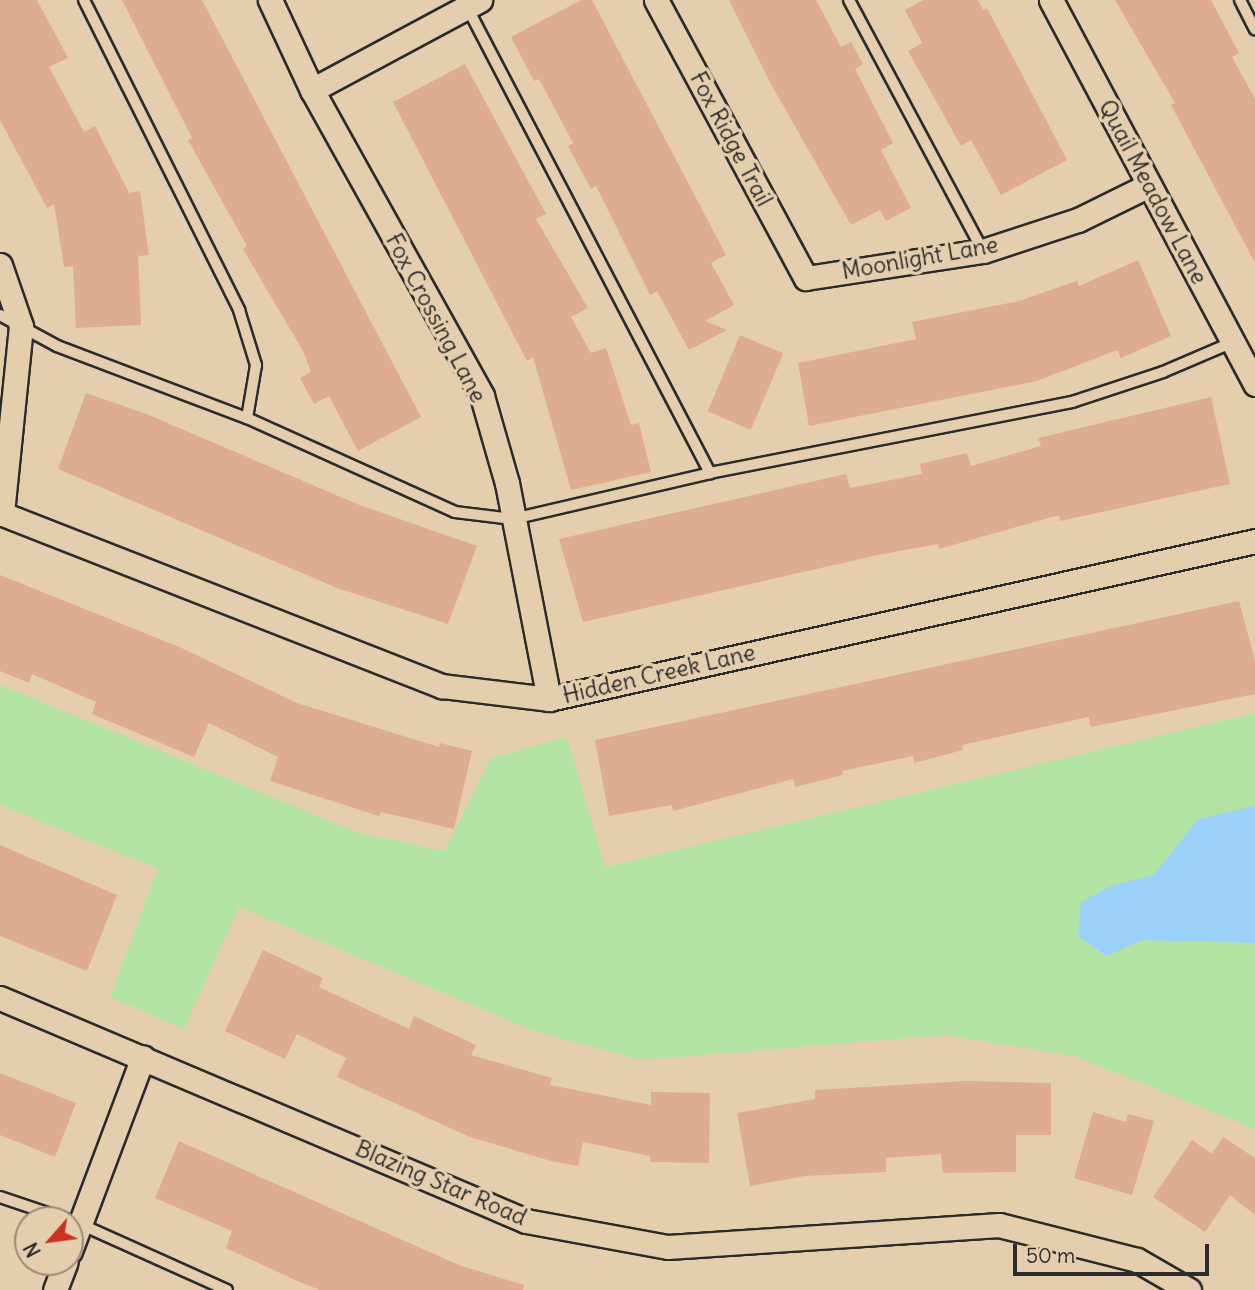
<!DOCTYPE html>
<html>
<head>
<meta charset="utf-8">
<style>
  body { margin:0 }
  #map { position:relative; width:1255px; height:1290px; overflow:hidden; background:#e4cead; font-family:Delius,sans-serif }
  div>[style] { position:absolute }
  .green>* { inset:0; background:#b3e3a3 }
  .water>* { inset:0; background:#9bd1fa }
  .building>* { inset:0; background:#dead91; transform-origin:0 0 }
  .roads { filter:drop-shadow(2px 0 #2b2b2b) drop-shadow(-2px 0 #2b2b2b) drop-shadow(0 2px #2b2b2b) drop-shadow(0 -2px #2b2b2b) }
  .lane>* { height:10px; margin:-5px; padding:0 5px; transform-origin:5px; border-radius:5px; background:#e4cead }
  .street>* { height:23px; margin:-11.5px; padding:0 11.5px; transform-origin:11.5px; border-radius:11.5px; background:#e4cead }
  span { translate:-50% -50%; white-space:nowrap; text-align:center; line-height:1.15; -webkit-text-stroke:7px #e4cead; paint-order:stroke }
  .street-label { font-size:23px; color:#2b2b2b }
  .north { position:absolute; left:14px; top:1206px; width:70px; height:70px; box-sizing:border-box; background:#e4cead; border:2px solid #9a8d79; border-radius:50%; rotate:242deg; font-size:19px; font-weight:700; line-height:28px; text-align:center; color:#2b2b2b }
  .north::after { content:''; display:block; margin:auto; width:24px; height:32px; background:#c8321e; clip-path:polygon(50% 0,100% 100%,50% 72%,0 100%) }
  .scale { position:absolute; left:1013px; top:1244px; width:196px; height:32px; box-sizing:border-box; border:4px solid #2b2b2b; border-top:0; padding-left:9px; font-size:21px; line-height:24px; white-space:nowrap; color:#2b2b2b; -webkit-text-stroke:5px #e4cead; paint-order:stroke }
</style>
</head>
<body>
<div id="map">
  <div class="green">
    <div style="clip-path:polygon(0 685px,359px 833px,445px 851px,491px 758px,567px 737px,605px 867px,1255px 713px,1255px 1129px,1074px 1056px,946px 1035px,641px 1060px,534px 1031px,239px 907px,184px 1029px,110px 997px,158px 869px,0 805px)"></div>
  </div>
  <div class="water">
    <div style="clip-path:polygon(1255px 806px,1255px 943px,1143px 940px,1106px 956px,1078px 936px,1081px 902px,1111px 886px,1154px 875px,1198px 819px)"></div>
  </div>
  <div class="building">
    <div style="clip-path:polygon(0 0,37px 0,68px 58px,49px 67px,84px 132px,95px 126px,129px 193px,140px 191px,149px 255px,138px 256px,141px 325px,76px 328px,73px 266px,64px 267px,54px 204px,47px 208px,0 120px)"></div>
    <div style="clip-path:polygon(122px 0,202px 0,421px 417px,358px 451px,329px 396px,314px 404px,300px 378px,311px 372px,304px 353px,243px 249px,247px 246px,188px 140px,192px 138px)"></div>
    <div style="clip-path:polygon(581px 0,592px 0,726px 255px,711px 263px,734px 305px,705px 321px,727px 330px,689px 350px,657px 291px,650px 295px,596px 186px,591px 189px,568px 146px,573px 143px,539px 79px,534px 81px,511px 37px)"></div>
    <div style="clip-path:polygon(729px 0,816px 0,841px 47px,851px 42px,863px 64px,855px 69px,893px 143px,881px 150px,911px 208px,886px 221px,880px 210px,851px 225px,771px 84px)"></div>
    <div style="clip-path:polygon(923px 0,978px 0,983px 10px,987px 8px,1067px 160px,1001px 195px,971px 140px,961px 146px,908px 51px,922px 43px,905px 10px)"></div>
    <div style="clip-path:polygon(1115px 0,1211px 0,1239px 53px,1232px 57px,1255px 99px,1255px 263px,1171px 105px,1175px 103px)"></div>
    <div style="clip-path:polygon(465px 64px,546px 214px,536px 219px,588px 308px,571px 317px,591px 353px,606px 348px,631px 425px,639px 423px,651px 472px,571px 490px,533px 357px,527px 361px,393px 102px)"></div>
    <div style="clip-path:polygon(1138px 260px,1171px 336px,1121px 358px,1117px 350px,1037px 381px,809px 426px,798px 363px,916px 339px,912px 322px,1019px 301px,1077px 281px,1079px 286px)"></div>
    <div style="left:740px;top:335px;width:47px;height:83px;rotate:23deg"></div>
    <div style="clip-path:polygon(86px 393px,144px 413px,357px 504px,477px 546px,448px 624px,337px 588px,58px 469px)"></div>
    <div style="clip-path:polygon(1211px 397px,1230px 484px,1060px 521px,1059px 515px,939px 549px,938px 544px,878px 555px,583px 622px,559px 539px,846px 474px,850px 488px,922px 474px,920px 464px,967px 453px,971px 466px,1041px 446px,1038px 438px)"></div>
    <div style="clip-path:polygon(0 575px,177px 646px,297px 703px,439px 747px,440px 743px,472px 751px,454px 829px,381px 812px,379px 816px,270px 781px,278px 757px,209px 723px,194px 757px,92px 714px,96px 702px,32px 674px,29px 683px,0 671px)"></div>
    <div style="clip-path:polygon(1239px 601px,1255px 661px,1255px 694px,1091px 727px,1089px 717px,962px 745px,963px 750px,914px 763px,913px 756px,842px 771px,843px 775px,795px 787px,793px 779px,673px 811px,672px 805px,609px 816px,595px 740px)"></div>
    <div style="clip-path:polygon(0 845px,117px 895px,87px 971px,0 936px)"></div>
    <div style="clip-path:polygon(263px 950px,323px 978px,319px 987px,409px 1029px,414px 1016px,476px 1045px,471px 1055px,552px 1078px,550px 1085px,651px 1105px,651px 1092px,710px 1093px,709px 1163px,650px 1162px,650px 1156px,583px 1142px,578px 1166px,551px 1161px,470px 1137px,337px 1077px,346px 1058px,297px 1034px,285px 1059px,225px 1031px)"></div>
    <div style="clip-path:polygon(0 1073px,76px 1103px,55px 1157px,0 1135px)"></div>
    <div style="clip-path:polygon(966px 1081px,1051px 1083px,1051px 1135px,1016px 1135px,1016px 1172px,943px 1173px,941px 1154px,886px 1158px,886px 1172px,805px 1176px,750px 1186px,737px 1113px,815px 1099px,815px 1090px)"></div>
    <div style="clip-path:polygon(1093px 1112px,1126px 1122px,1128px 1114px,1154px 1121px,1132px 1195px,1074px 1178px)"></div>
    <div style="clip-path:polygon(1223px 1137px,1255px 1158px,1255px 1215px,1230px 1195px,1205px 1232px,1153px 1197px,1192px 1140px,1212px 1154px)"></div>
    <div style="clip-path:polygon(179px 1141px,459px 1265px,524px 1285px,523px 1290px,320px 1290px,295px 1280px,226px 1248px,232px 1231px,155px 1198px)"></div>
  </div>
  <div class="roads">
    <div class="lane">
      <div style="left:84px;top:0;width:347px;rotate:63.4deg"></div>
      <div style="left:239px;top:310px;width:58px;rotate:72.8deg"></div>
      <div style="left:256px;top:365px;width:54px;rotate:99.6deg"></div>
      <div style="left:849px;top:0;width:285px;rotate:61.9deg"></div>
      <div style="left:1240px;top:0;width:33px;rotate:63deg"></div>
      <div style="left:467px;top:7px;width:526px;rotate:62.46deg"></div>
      <div style="left:0;top:315px;width:65px;rotate:28.5deg"></div>
      <div style="left:57px;top:346px;width:203px;rotate:20.8deg"></div>
      <div style="left:247px;top:418px;width:228px;rotate:24.3deg"></div>
      <div style="left:455px;top:512px;width:58px;rotate:6.9deg"></div>
      <div style="left:513px;top:519px;width:202px;rotate:-13.1deg"></div>
      <div style="left:710px;top:473px;width:369px;rotate:-11.1deg"></div>
      <div style="left:1072px;top:402px;width:96px;rotate:-18.2deg"></div>
      <div style="left:1163px;top:372px;width:76px;rotate:-23.2deg"></div>
      <div style="left:0;top:1197px;width:72px;rotate:18.7deg"></div>
      <div style="left:80px;top:1224px;width:161px;rotate:24.2deg"></div>
    </div>
    <div class="street">
      <div style="left:270px;top:0;width:99px;rotate:65deg"></div>
      <div style="left:312px;top:90px;width:350px;rotate:60.9deg"></div>
      <div style="left:482px;top:396px;width:91px;rotate:74deg"></div>
      <div style="left:507px;top:483px;width:220px;rotate:79deg"></div>
      <div style="left:656px;top:0;width:316px;rotate:61.7deg"></div>
      <div style="left:806px;top:278px;width:179px;rotate:-8.7deg"></div>
      <div style="left:983px;top:251px;width:100px;rotate:-18.1deg"></div>
      <div style="left:1078px;top:220px;width:79px;rotate:-26.2deg"></div>
      <div style="left:1051px;top:0;width:435px;rotate:62deg"></div>
      <div style="left:312px;top:90px;width:191px;rotate:-28.2deg"></div>
      <div style="left:0;top:265px;width:65px;rotate:71deg"></div>
      <div style="left:21px;top:326px;width:189px;rotate:95.8deg"></div>
      <div style="left:0;top:513px;width:475px;rotate:21.4deg"></div>
      <div style="left:442px;top:686px;width:108px;rotate:6.9deg"></div>
      <div style="left:549px;top:699px;width:723px;rotate:-12.61deg"></div>
      <div style="left:0;top:998px;width:571px;rotate:22.97deg"></div>
      <div style="left:526px;top:1221px;width:144px;rotate:10.4deg"></div>
      <div style="left:668px;top:1247px;width:332px;rotate:-3.8deg"></div>
      <div style="left:999px;top:1225px;width:142px;rotate:14.2deg"></div>
      <div style="left:1137px;top:1260px;width:60px;rotate:30deg"></div>
      <div style="left:70px;top:1251px;width:207px;rotate:-69.4deg"></div>
      <div style="left:55px;top:1290px;width:30px;rotate:-69deg"></div>
    </div>
  </div>
  <div class="street-label">
    <span style="left:731px;top:139px;rotate:62deg">Fox Ridge Trail</span>
    <span style="left:1153px;top:192px;rotate:62deg">Quail Meadow Lane</span>
    <span style="left:920px;top:258px;rotate:-10deg">Moonlight Lane</span>
    <span style="left:436px;top:318px;rotate:62deg">Fox Crossing Lane</span>
    <span style="left:659px;top:674px;rotate:-13deg">Hidden Creek Lane</span>
    <span style="left:441px;top:1183px;rotate:23deg">Blazing Star Road</span>
  </div>
  <div class="north">N</div>
  <div class="scale">50 m</div>
</div>
</body>
</html>
